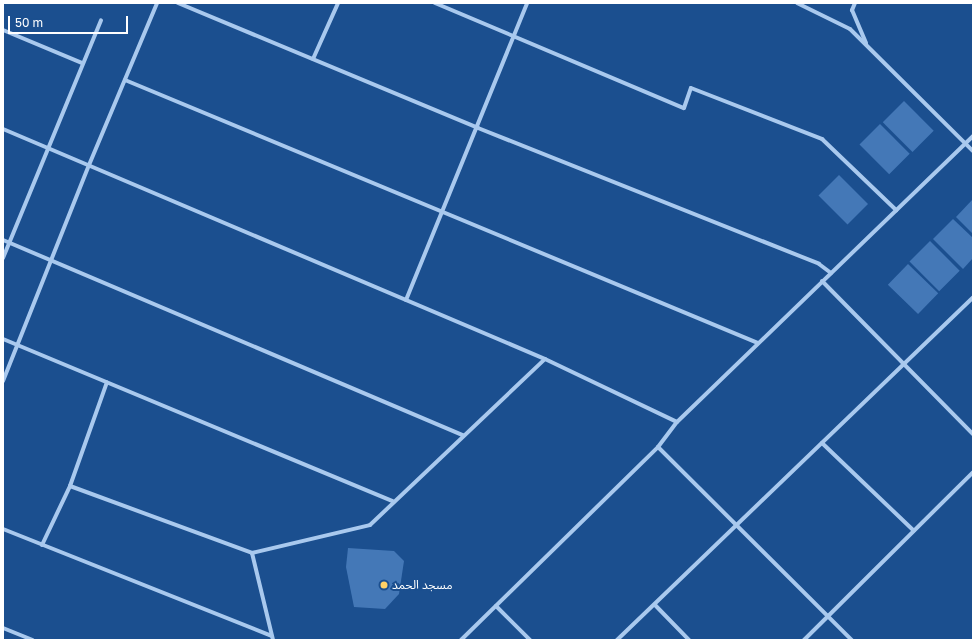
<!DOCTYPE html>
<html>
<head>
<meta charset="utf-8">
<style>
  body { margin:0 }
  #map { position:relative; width:976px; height:643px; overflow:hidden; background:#1b4f8f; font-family:"Golos Text","Noto Sans Arabic",sans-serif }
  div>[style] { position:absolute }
  .building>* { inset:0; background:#4478b7; transform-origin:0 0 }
  .minor>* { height:4px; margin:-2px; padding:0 2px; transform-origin:2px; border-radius:2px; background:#a9c9ee }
  .dots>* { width:11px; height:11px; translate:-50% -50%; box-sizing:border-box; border:2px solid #1b4f8f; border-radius:50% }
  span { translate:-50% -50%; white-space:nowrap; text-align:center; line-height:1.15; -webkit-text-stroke:4px #1b4f8f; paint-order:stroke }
  .poi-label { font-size:12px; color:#fff }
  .left { translate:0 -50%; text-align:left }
  .frame { position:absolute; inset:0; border:4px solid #fff; pointer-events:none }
  .scale { position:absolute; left:8px; top:16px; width:120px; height:18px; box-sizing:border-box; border:2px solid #fff; border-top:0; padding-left:5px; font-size:12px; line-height:14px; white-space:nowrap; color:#fff; -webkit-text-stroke:3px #1b4f8f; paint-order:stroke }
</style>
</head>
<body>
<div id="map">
  <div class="building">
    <div style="left:904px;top:101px;width:42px;height:30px;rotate:45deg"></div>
    <div style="left:880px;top:124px;width:42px;height:29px;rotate:45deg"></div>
    <div style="left:839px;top:175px;width:41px;height:29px;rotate:45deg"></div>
    <div style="clip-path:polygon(973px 199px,973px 234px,956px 217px)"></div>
    <div style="clip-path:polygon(953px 219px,973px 238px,973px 258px,963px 269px,933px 239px)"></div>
    <div style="left:930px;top:241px;width:42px;height:29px;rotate:45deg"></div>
    <div style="left:908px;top:264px;width:42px;height:29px;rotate:44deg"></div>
    <div style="clip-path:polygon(348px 548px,394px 551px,404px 561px,399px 594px,385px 609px,354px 607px,346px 567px)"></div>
  </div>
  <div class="minor">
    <div style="left:178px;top:3px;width:325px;rotate:22.6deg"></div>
    <div style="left:478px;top:128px;width:367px;rotate:21.7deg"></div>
    <div style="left:819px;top:264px;width:15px;rotate:37deg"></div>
    <div style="left:435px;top:3px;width:270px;rotate:22.9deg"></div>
    <div style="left:684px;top:108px;width:21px;rotate:-71deg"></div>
    <div style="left:691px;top:88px;width:141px;rotate:21.3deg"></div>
    <div style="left:822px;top:139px;width:103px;rotate:43.8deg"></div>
    <div style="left:797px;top:3px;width:59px;rotate:26.1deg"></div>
    <div style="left:850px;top:29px;width:173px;rotate:44.8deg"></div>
    <div style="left:855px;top:3px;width:8px;rotate:113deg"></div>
    <div style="left:852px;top:10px;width:36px;rotate:67deg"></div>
    <div style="left:3px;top:30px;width:86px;rotate:22.7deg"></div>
    <div style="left:313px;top:59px;width:61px;rotate:-65.9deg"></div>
    <div style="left:125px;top:80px;width:685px;rotate:22.56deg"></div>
    <div style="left:3px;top:129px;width:589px;rotate:22.99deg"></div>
    <div style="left:545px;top:359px;width:146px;rotate:25.5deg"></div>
    <div style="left:3px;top:240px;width:500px;rotate:23deg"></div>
    <div style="left:3px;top:258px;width:257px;rotate:-67.6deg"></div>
    <div style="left:822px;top:281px;width:215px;rotate:45.4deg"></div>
    <div style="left:406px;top:300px;width:321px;rotate:-67.8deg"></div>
    <div style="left:3px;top:339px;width:422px;rotate:22.6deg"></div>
    <div style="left:3px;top:381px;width:232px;rotate:-68.3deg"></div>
    <div style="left:89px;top:165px;width:176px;rotate:-67.2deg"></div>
    <div style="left:822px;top:443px;width:127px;rotate:43.7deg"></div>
    <div style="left:658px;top:447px;width:274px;rotate:44.9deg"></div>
    <div style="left:70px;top:486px;width:194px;rotate:20.2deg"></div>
    <div style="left:252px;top:553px;width:121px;rotate:-13.3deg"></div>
    <div style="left:370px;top:525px;width:241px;rotate:-43.5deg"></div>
    <div style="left:3px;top:529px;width:289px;rotate:21.7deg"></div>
    <div style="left:42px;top:545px;width:65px;rotate:-64.6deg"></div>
    <div style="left:70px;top:486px;width:110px;rotate:-70.4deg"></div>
    <div style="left:252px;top:553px;width:89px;rotate:76.4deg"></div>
    <div style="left:655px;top:605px;width:49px;rotate:45.8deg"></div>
    <div style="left:496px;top:606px;width:48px;rotate:45deg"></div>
    <div style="left:3px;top:628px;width:32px;rotate:22deg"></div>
    <div style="left:461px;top:640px;width:276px;rotate:-44.4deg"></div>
    <div style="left:658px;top:447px;width:31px;rotate:-53deg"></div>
    <div style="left:677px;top:422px;width:412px;rotate:-44deg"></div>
    <div style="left:617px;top:640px;width:494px;rotate:-43.9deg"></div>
    <div style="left:804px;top:640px;width:238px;rotate:-44.8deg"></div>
  </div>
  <div class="dots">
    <div style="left:384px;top:585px;background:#ffd166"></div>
  </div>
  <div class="poi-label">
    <span class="left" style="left:392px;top:585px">مسجد الحمد</span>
  </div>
  <div class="frame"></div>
  <div class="scale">50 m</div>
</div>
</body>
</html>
